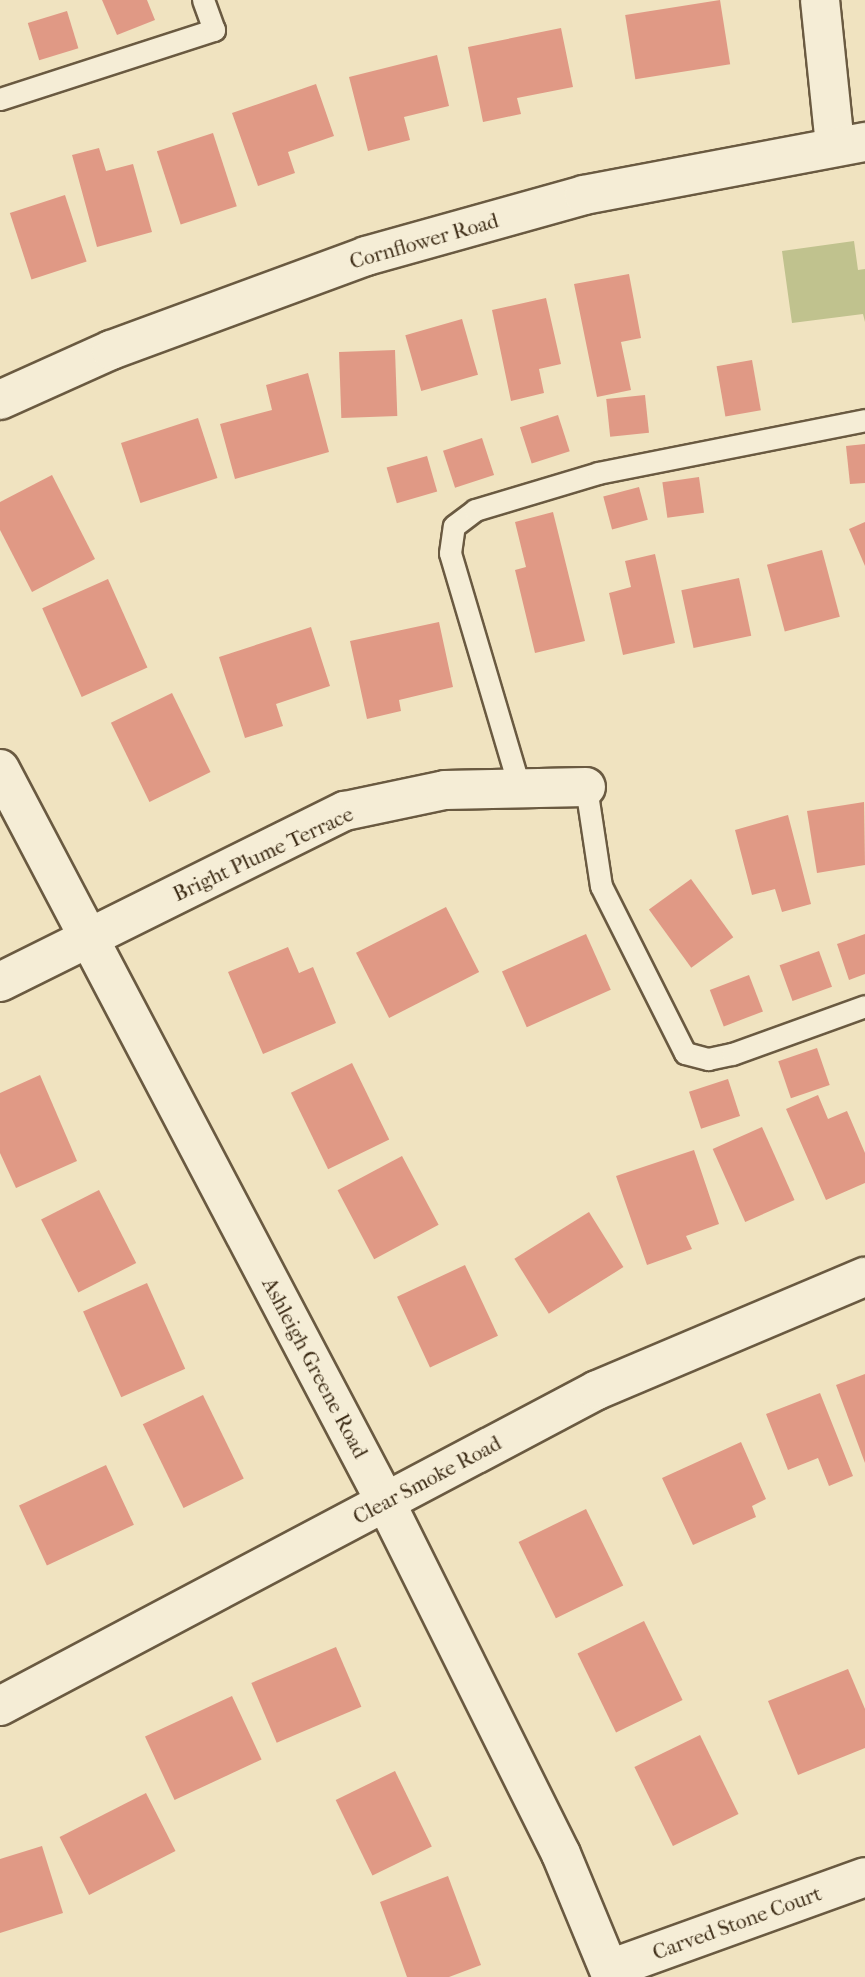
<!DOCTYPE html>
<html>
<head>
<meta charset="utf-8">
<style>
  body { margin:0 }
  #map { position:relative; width:865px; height:1977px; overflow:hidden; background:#f0e3c0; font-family:"IM FELL French Canon",serif }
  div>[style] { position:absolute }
  .green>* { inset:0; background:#c0c28e }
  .building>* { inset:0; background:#e09985; transform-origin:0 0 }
  .roads { filter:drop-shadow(2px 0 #6a5a41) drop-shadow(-2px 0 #6a5a41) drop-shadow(0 2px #6a5a41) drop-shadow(0 -2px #6a5a41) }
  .lane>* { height:21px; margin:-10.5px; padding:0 10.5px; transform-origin:10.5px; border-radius:10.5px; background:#f5edd6 }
  .street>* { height:38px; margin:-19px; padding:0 19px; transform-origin:19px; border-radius:19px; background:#f5edd6 }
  span { translate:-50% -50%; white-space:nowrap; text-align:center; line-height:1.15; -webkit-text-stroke:5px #f5edd6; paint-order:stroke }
  .street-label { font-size:21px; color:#3e2d17 }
</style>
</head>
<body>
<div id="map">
  <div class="green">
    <div style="clip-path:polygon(854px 241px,858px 270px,865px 269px,865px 322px,863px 314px,792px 323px,782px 251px)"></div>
  </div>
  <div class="building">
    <div style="clip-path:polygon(102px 0,147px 0,155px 20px,117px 35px)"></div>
    <div style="left:720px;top:0;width:65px;height:96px;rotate:81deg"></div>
    <div style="left:67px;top:11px;width:39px;height:41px;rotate:73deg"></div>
    <div style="clip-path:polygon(561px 28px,573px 87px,517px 98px,521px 114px,483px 122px,468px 47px)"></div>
    <div style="clip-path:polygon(437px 55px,449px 106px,404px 117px,410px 140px,368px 151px,349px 77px)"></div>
    <div style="clip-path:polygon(316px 84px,334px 136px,288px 152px,295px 173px,258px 186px,232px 113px)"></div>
    <div style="left:213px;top:133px;width:77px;height:59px;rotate:72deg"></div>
    <div style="clip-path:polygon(99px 148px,106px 171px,133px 164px,152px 232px,97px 247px,72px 155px)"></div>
    <div style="left:65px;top:195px;width:70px;height:58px;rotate:72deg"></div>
    <div style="clip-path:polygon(629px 274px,641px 338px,621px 342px,631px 390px,597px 397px,574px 284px)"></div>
    <div style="clip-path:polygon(546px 298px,561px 364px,539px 369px,544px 393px,511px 401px,492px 310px)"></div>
    <div style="left:462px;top:319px;width:58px;height:59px;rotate:74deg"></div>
    <div style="left:395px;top:350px;width:66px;height:56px;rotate:88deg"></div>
    <div style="left:752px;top:360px;width:51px;height:36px;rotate:80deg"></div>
    <div style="clip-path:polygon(308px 373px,329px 452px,235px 479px,220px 424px,272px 410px,266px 385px)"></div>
    <div style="left:645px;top:395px;width:38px;height:39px;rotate:84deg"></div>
    <div style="left:558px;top:415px;width:38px;height:40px;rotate:72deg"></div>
    <div style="left:198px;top:418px;width:63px;height:81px;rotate:72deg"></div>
    <div style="left:482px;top:438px;width:39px;height:41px;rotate:72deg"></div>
    <div style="clip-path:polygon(865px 444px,865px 483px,850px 484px,846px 446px)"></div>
    <div style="left:427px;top:456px;width:37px;height:42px;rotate:74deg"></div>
    <div style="clip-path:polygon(52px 475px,95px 559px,32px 592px,0 530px,0 502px)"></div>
    <div style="left:699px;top:477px;width:36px;height:37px;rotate:82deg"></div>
    <div style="left:639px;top:487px;width:34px;height:37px;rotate:75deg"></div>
    <div style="clip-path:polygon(553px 512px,585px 641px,535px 653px,515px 570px,526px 567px,515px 522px)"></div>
    <div style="clip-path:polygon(865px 522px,865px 566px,849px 529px)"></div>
    <div style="left:822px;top:550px;width:69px;height:57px;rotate:75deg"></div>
    <div style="clip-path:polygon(655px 554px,675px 643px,623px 655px,609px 593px,631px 587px,625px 561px)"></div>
    <div style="left:739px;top:578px;width:59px;height:59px;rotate:78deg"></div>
    <div style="left:108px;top:579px;width:97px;height:72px;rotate:66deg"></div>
    <div style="clip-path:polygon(439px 622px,453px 687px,399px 700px,401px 711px,367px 719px,350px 641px)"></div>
    <div style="clip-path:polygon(311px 627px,330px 686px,276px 704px,283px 726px,245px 738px,219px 657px)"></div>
    <div style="left:172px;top:693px;width:88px;height:68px;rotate:64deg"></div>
    <div style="clip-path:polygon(864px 802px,865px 865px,817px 873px,807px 811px)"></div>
    <div style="clip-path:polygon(788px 815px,811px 904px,782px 912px,775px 889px,752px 895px,735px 830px)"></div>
    <div style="left:691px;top:879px;width:72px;height:52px;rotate:54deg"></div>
    <div style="left:446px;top:907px;width:73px;height:101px;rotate:63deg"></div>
    <div style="left:586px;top:934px;width:61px;height:92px;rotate:66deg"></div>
    <div style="clip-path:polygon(865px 934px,865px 974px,849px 980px,837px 944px)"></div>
    <div style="clip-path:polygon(288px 947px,299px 973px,313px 967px,336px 1023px,263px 1054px,228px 972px)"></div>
    <div style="left:819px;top:951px;width:38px;height:42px;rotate:70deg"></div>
    <div style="left:749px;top:975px;width:39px;height:42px;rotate:69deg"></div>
    <div style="left:817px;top:1048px;width:39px;height:41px;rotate:71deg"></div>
    <div style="left:352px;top:1063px;width:85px;height:68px;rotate:64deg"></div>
    <div style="clip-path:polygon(40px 1075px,77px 1161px,16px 1188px,0 1153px,0 1093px)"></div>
    <div style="left:728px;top:1079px;width:39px;height:41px;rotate:72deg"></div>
    <div style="clip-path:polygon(818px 1095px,828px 1119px,847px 1111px,865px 1153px,865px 1183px,826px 1200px,786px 1109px)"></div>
    <div style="left:762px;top:1127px;width:80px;height:54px;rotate:66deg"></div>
    <div style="clip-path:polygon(694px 1150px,719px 1224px,686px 1236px,692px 1249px,647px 1265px,616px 1176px)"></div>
    <div style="left:402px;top:1156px;width:78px;height:73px;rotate:62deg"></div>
    <div style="left:99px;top:1190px;width:82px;height:65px;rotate:63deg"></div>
    <div style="left:589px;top:1212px;width:65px;height:88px;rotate:58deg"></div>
    <div style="left:465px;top:1265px;width:78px;height:75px;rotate:65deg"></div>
    <div style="left:147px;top:1283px;width:94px;height:70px;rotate:66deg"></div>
    <div style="clip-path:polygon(865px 1374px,865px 1463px,836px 1385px)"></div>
    <div style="clip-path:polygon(820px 1393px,853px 1476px,829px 1486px,818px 1458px,788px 1470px,766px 1414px)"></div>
    <div style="left:203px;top:1395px;width:93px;height:67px;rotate:64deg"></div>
    <div style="clip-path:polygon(741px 1442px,766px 1499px,752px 1506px,756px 1517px,693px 1545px,662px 1478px)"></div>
    <div style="left:106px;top:1465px;width:66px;height:96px;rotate:65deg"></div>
    <div style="left:586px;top:1509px;width:85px;height:75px;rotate:64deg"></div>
    <div style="left:644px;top:1621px;width:88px;height:74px;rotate:64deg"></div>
    <div style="left:336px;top:1647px;width:65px;height:92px;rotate:67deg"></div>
    <div style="clip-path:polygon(848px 1669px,865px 1709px,865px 1748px,798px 1775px,768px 1701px)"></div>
    <div style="left:232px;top:1696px;width:70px;height:96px;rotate:65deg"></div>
    <div style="left:700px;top:1735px;width:88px;height:73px;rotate:64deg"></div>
    <div style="left:395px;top:1771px;width:84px;height:66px;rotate:64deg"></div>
    <div style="left:146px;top:1793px;width:65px;height:97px;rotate:63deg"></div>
    <div style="clip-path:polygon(42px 1846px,63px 1913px,0 1933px,0 1859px)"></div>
    <div style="clip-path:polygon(448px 1876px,481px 1965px,449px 1977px,407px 1977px,380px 1902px)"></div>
  </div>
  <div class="roads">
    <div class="lane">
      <div style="left:0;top:99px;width:225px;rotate:-17.9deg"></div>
      <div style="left:214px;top:30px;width:32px;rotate:-110deg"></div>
      <div style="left:519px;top:786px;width:243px;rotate:-106.5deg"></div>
      <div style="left:450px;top:553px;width:27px;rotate:-82deg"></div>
      <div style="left:454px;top:526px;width:26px;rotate:-37deg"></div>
      <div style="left:475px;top:510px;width:128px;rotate:-16.7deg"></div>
      <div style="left:598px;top:473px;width:272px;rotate:-11.2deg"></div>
      <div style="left:586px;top:787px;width:100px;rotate:81.4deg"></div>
      <div style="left:601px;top:886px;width:187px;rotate:63.3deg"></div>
      <div style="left:685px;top:1053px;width:24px;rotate:15deg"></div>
      <div style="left:708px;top:1059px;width:25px;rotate:-12deg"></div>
      <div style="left:732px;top:1054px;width:141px;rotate:-19.8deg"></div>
    </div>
    <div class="street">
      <div style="left:820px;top:0;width:146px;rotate:84.1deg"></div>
      <div style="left:0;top:400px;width:122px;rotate:-24.2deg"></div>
      <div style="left:111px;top:350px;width:272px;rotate:-20.2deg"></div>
      <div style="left:366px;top:256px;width:226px;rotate:-15.6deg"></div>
      <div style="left:584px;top:195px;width:286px;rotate:-10.7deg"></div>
      <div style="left:0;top:769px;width:827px;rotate:62.26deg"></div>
      <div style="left:385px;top:1501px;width:394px;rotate:63.5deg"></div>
      <div style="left:561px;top:1854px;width:133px;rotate:67.5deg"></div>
      <div style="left:0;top:982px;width:385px;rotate:-26.4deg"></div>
      <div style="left:345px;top:811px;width:102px;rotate:-11.9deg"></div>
      <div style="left:445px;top:790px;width:141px;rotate:-1.2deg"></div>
      <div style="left:0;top:1706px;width:675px;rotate:-27.89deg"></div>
      <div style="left:597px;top:1390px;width:291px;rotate:-22.9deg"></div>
      <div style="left:610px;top:1969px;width:271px;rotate:-19.8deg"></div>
    </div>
  </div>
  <div class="street-label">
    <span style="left:424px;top:241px;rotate:-16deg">Cornflower Road</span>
    <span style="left:263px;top:854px;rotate:-25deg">Bright Plume Terrace</span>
    <span style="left:315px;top:1368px;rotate:62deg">Ashleigh Greene Road</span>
    <span style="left:427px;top:1480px;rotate:-28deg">Clear Smoke Road</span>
    <span style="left:737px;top:1923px;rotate:-20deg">Carved Stone Court</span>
  </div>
</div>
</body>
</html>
